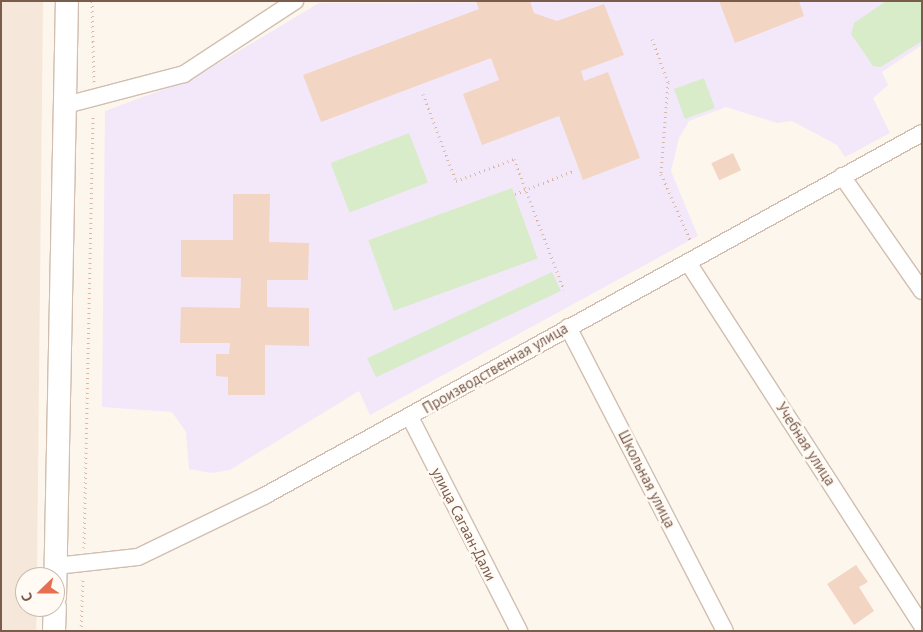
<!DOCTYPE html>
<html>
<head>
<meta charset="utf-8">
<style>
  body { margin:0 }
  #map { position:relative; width:923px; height:632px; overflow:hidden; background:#fdf6ec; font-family:"PT Sans",sans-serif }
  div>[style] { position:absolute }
  .residential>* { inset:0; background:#f5e8da }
  .education>* { inset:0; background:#f3e8fa }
  .green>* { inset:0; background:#d8ecc9; transform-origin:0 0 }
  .building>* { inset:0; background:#f3d5c3; transform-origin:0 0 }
  .path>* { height:3px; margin-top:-1.5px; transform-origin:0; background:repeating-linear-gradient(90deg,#d9b8a5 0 1px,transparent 0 5px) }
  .roads { filter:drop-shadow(1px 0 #d1beb0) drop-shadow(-1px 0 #d1beb0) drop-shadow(0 1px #d1beb0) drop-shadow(0 -1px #d1beb0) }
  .street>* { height:16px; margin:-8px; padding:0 8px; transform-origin:8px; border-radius:8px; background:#fff }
  .secondary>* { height:22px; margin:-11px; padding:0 11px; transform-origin:11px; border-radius:11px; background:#fff }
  span { translate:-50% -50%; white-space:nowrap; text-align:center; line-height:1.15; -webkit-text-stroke:5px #fffaf3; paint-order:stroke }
  .street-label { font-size:15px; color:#7a5c4d }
  .frame { position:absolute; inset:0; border:2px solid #7a5c4d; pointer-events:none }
  .north { position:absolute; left:15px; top:567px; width:50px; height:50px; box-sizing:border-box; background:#fffaf3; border:1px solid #cabbb1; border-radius:50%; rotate:248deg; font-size:14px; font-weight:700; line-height:20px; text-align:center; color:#7a5c4d }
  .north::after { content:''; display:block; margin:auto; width:18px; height:22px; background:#e76f51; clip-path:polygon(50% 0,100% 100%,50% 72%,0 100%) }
</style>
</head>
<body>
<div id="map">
  <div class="residential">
    <div style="clip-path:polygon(1px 1px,43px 1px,37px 577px,25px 577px,25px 607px,37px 607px,36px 631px,1px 631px)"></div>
  </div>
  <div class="education">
    <div style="clip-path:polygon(922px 1px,922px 45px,882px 72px,888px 85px,873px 98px,890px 133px,845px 157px,837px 145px,792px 121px,777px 123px,726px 107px,689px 121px,679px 138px,671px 171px,698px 236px,370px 415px,359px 391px,230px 470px,211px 473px,189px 469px,186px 432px,172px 412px,102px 407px,105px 111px,194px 78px,319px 3px)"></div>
  </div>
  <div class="green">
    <div style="clip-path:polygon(886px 1px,922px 1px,922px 41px,881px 67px,873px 66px,851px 34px,854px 23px)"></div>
    <div style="left:704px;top:78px;width:32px;height:32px;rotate:70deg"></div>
    <div style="left:409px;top:133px;width:53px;height:84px;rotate:69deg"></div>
    <div style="left:512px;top:188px;width:75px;height:153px;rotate:70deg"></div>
    <div style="left:552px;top:272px;width:21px;height:204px;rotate:65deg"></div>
  </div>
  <div class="building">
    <div style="clip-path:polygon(476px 1px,530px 1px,534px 13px,557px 21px,604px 4px,624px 55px,581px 71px,584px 81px,608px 72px,640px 158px,583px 180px,559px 116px,482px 145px,463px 94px,499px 80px,491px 58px,321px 122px,303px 75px,479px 9px)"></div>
    <div style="clip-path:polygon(719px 1px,799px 1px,804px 16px,735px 43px)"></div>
    <div style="left:733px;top:153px;width:19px;height:24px;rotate:65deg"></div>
    <div style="clip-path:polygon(233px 194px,270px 194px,269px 242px,309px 243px,308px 280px,267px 280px,267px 307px,309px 308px,309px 346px,265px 345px,265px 395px,228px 395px,228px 377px,216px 376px,216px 354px,229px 354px,230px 343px,180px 343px,181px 307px,240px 308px,241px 278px,181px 277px,181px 240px,233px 240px)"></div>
    <div style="clip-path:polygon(856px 565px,868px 582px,859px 587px,874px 611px,854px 625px,827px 584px)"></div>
  </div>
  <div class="path">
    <div style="left:92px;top:1px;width:82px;rotate:88.6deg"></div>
    <div style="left:652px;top:39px;width:46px;rotate:69.6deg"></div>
    <div style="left:668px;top:82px;width:92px;rotate:94.4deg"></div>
    <div style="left:661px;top:174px;width:74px;rotate:66.2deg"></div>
    <div style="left:423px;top:94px;width:93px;rotate:69.2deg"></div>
    <div style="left:456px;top:181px;width:62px;rotate:-20.8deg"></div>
    <div style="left:514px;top:159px;width:140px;rotate:69.1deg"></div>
    <div style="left:515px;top:194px;width:62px;rotate:-21.6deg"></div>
    <div style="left:84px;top:548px;width:434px;rotate:-88.8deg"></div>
    <div style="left:81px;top:631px;width:52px;rotate:-87.8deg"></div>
  </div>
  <div class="roads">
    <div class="street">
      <div style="left:66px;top:105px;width:122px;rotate:-14.7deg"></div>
      <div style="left:184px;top:74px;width:133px;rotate:-33.3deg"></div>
      <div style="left:842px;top:176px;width:140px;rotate:55.2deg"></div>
      <div style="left:689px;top:264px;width:430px;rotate:57.2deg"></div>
      <div style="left:568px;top:327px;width:342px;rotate:62.7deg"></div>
      <div style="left:410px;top:417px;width:240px;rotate:63deg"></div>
      <div style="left:56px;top:566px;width:82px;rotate:-6.3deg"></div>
      <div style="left:138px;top:557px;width:142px;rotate:-25.8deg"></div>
      <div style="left:266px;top:495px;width:749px;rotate:-28.89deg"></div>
    </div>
    <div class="secondary">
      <div style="left:55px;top:597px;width:596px;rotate:-88.85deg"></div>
      <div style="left:54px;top:631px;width:24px;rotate:-88deg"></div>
    </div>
  </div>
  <div class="street-label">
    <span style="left:495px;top:368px;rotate:-30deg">Производственная улица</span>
    <span style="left:806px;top:444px;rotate:57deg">Учебная улица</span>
    <span style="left:647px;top:479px;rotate:63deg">Школьная улица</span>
    <span style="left:464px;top:524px;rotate:63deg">улица Сагаан-Дали</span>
  </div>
  <div class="frame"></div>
  <div class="north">С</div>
</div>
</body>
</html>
